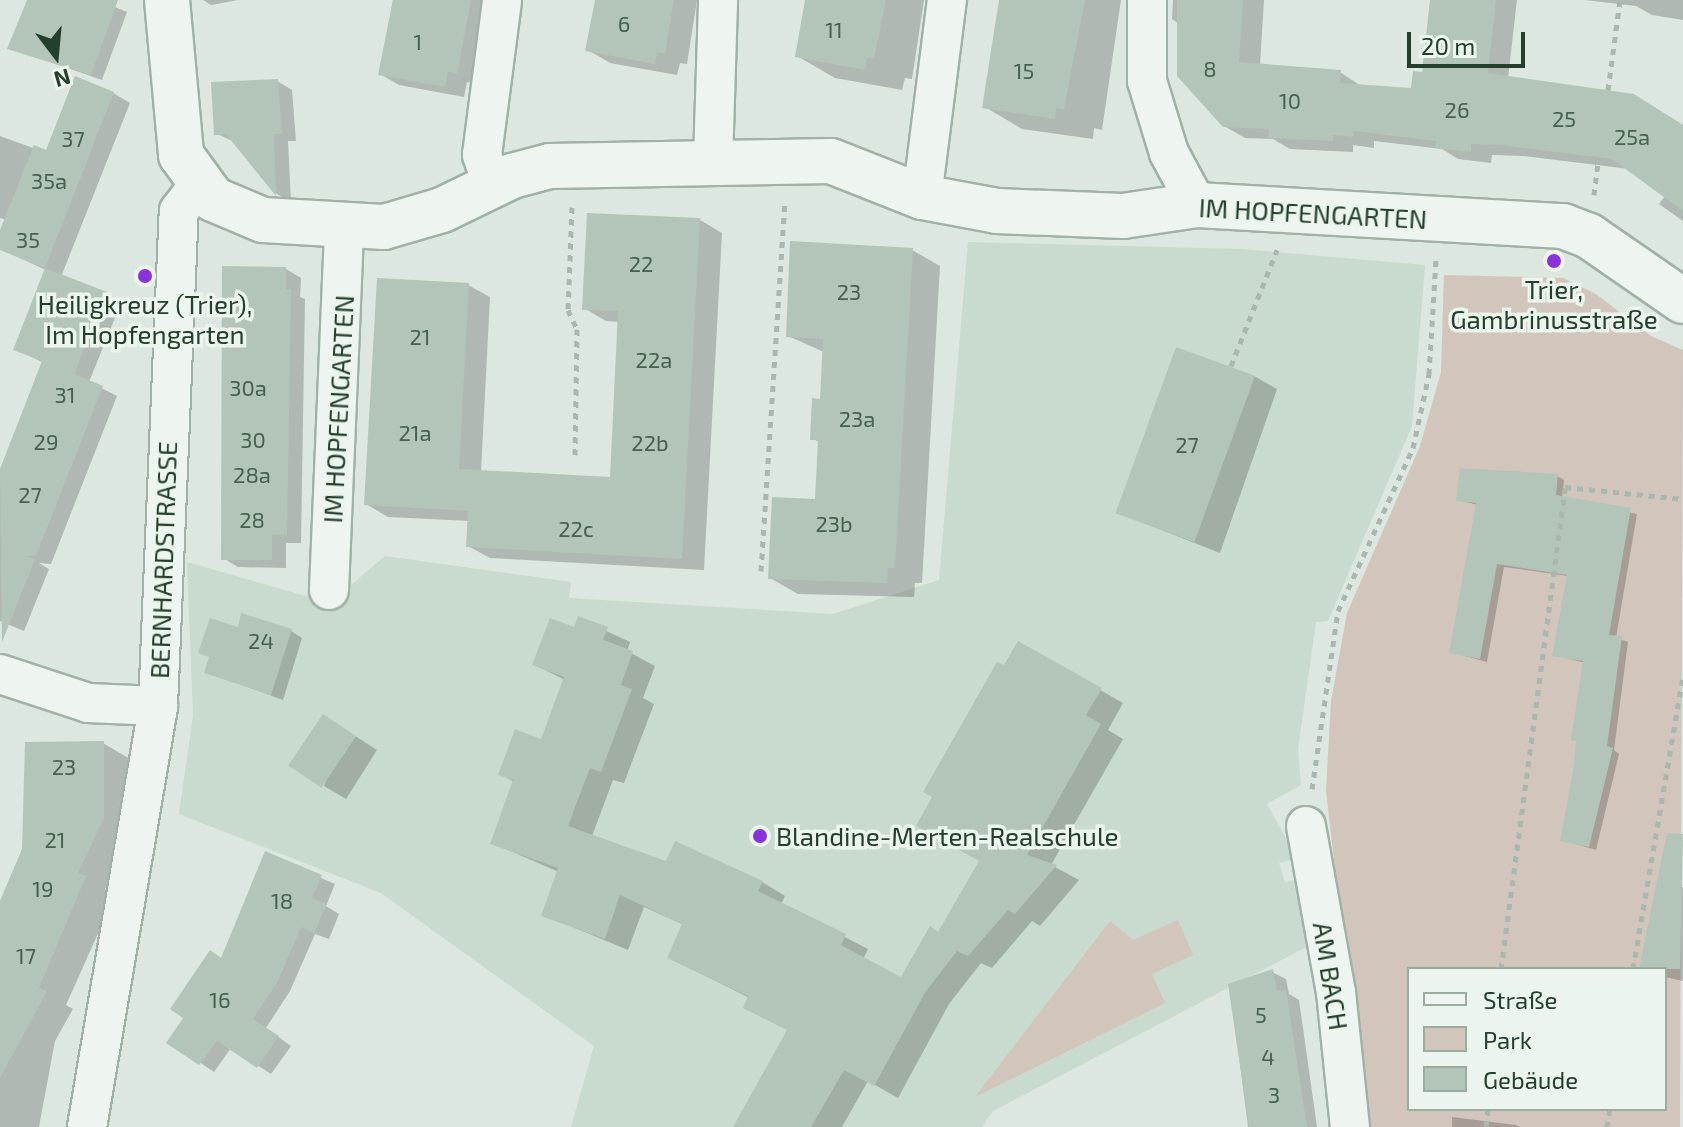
<!DOCTYPE html>
<html>
<head>
<meta charset="utf-8">
<style>
  body { margin:0 }
  #map { position:relative; width:1683px; height:1127px; overflow:hidden; background:#dbe7df; font-family:"Exo 2",sans-serif }
  div>[style] { position:absolute }
  .built>* { inset:0; background:#c9dace }
  .green>* { inset:0; background:#d2c5bc }
  .shadow>* { inset:0; background:#0003 }
  .building>* { inset:0; background:#b2c5b8; transform-origin:0 0 }
  .path>* { height:5px; margin-top:-2.5px; transform-origin:0; background:repeating-linear-gradient(90deg,#a9b7ae 0 6px,transparent 0 12px) }
  .roads { filter:drop-shadow(2px 0 #a0b1a6) drop-shadow(-2px 0 #a0b1a6) drop-shadow(0 2px #a0b1a6) drop-shadow(0 -2px #a0b1a6) }
  .minor>* { height:38px; margin:-19px; padding:0 19px; transform-origin:19px; border-radius:19px; background:#eef5f1 }
  .tertiary>* { height:44px; margin:-22px; padding:0 22px; transform-origin:22px; border-radius:22px; background:#eef5f1 }
  .dots>* { width:22px; height:22px; translate:-50% -50%; box-sizing:border-box; border:4px solid #ebf5ed; border-radius:50% }
  span { translate:-50% -50%; white-space:nowrap; text-align:center; line-height:1.15; -webkit-text-stroke:7px #ebf5ed; paint-order:stroke }
  .number-label { font-size:22px; color:#48604f }
  .number-label span { -webkit-text-stroke-width:0 }
  .street-label { font-size:26px; color:#243f2c }
  .poi-label { font-size:26px; color:#243f2c }
  .left { translate:0 -50%; text-align:left }
  .legend { position:absolute; left:1407px; top:967px; width:260px; height:144px; box-sizing:border-box; background:#ebf5ed; border:2px solid #9baca0; margin:0; padding:10px 14px; list-style:none; font-size:24px; color:#243f2c }
  .legend li { display:flex; align-items:center; gap:16px; height:40px }
  .legend b { width:40px; border:2px solid #9baca0 }
  .north { position:absolute; left:16px; top:16px; width:80px; height:80px; -webkit-text-stroke:6px #ebf5ed; paint-order:stroke; rotate:164deg; font-size:22px; font-weight:700; line-height:32px; text-align:center; color:#243f2c }
  .north::after { content:''; display:block; margin:auto; width:28px; height:36px; background:#243f2c; clip-path:polygon(50% 0,100% 100%,50% 72%,0 100%) }
  .scale { position:absolute; left:1407px; top:32px; width:118px; height:36px; box-sizing:border-box; border:4px solid #243f2c; border-top:0; padding-left:10px; font-size:24px; line-height:28px; white-space:nowrap; color:#243f2c; -webkit-text-stroke:6px #ebf5ed; paint-order:stroke }
</style>
</head>
<body>
<div id="map">
  <div class="built">
    <div style="clip-path:polygon(968px 242px,1241px 249px,1425px 265px,1412px 426px,1328px 621px,1316px 622px,1298px 749px,1301px 785px,1267px 804px,1297px 858px,1279px 863px,1285px 882px,1303px 879px,1312px 944px,993px 1111px,982px 1127px,571px 1127px,594px 1046px,381px 893px,179px 814px,193px 716px,187px 562px,330px 603px,385px 556px,571px 582px,569px 598px,833px 614px,939px 580px)"></div>
  </div>
  <div class="green">
    <div style="clip-path:polygon(evenodd,1444px 275px,1563px 278px,1596px 294px,1651px 336px,1683px 350px,1680px 1127px,1365px 1127px,1326px 791px,1331px 701px,1347px 613px,1420px 446px,1441px 372px,1444px 275px,1409px 969px,1665px 969px,1665px 1109px,1409px 1109px,1409px 969px)"></div>
    <div style="clip-path:polygon(1178px 920px,1193px 955px,1152px 974px,1165px 1003px,975px 1097px,1110px 921px,1133px 940px)"></div>
  </div>
  <div class="shadow">
    <div style="clip-path:polygon(29px 0,98px 0,127px 12px,102px 80px,10px 48px)"></div>
    <div style="clip-path:polygon(203px 0,238px 0,211px 5px)"></div>
    <div style="clip-path:polygon(393px 0,492px 0,476px 84px,467px 82px,464px 97px,399px 85px,380px 74px)"></div>
    <div style="clip-path:polygon(597px 0,697px 0,687px 64px,680px 63px,677px 75px,610px 63px,588px 50px)"></div>
    <div style="clip-path:polygon(807px 0,924px 0,912px 79px,905px 78px,902px 90px,835px 78px,797px 56px)"></div>
    <div style="clip-path:polygon(1000px 0,1121px 0,1102px 130px,1094px 128px,1093px 139px,1022px 129px,985px 107px)"></div>
    <div style="clip-path:polygon(1173px 0,1264px 0,1260px 65px,1340px 72px,1361px 86px,1413px 90px,1424px 74px,1433px 0,1517px 0,1508px 78px,1683px 127px,1683px 221px,1659px 204px,1665px 196px,1629px 169px,1523px 156px,1492px 155px,1491px 163px,1458px 159px,1442px 149px,1374px 141px,1374px 148px,1353px 145px,1353px 152px,1290px 149px,1273px 139px,1245px 138px,1224px 126px,1179px 24px,1172px 19px)"></div>
    <div style="clip-path:polygon(1585px 0,1683px 0,1683px 20px,1652px 15px,1636px 6px)"></div>
    <div style="clip-path:polygon(277px 81px,292px 90px,296px 141px,288px 141px,291px 202px,277px 194px,235px 142px,215px 133px)"></div>
    <div style="clip-path:polygon(113px 93px,130px 103px,61px 277px,121px 303px,89px 382px,117px 396px,51px 564px,39px 563px,49px 569px,24px 631px,0 621px,0 475px,44px 363px,15px 349px,46px 270px,0 249px,6px 220px,0 218px,0 136px,47px 153px)"></div>
    <div style="clip-path:polygon(700px 220px,722px 233px,704px 570px,490px 558px,468px 546px,470px 521px,388px 517px,366px 504px,468px 285px,490px 297px,481px 472px,611px 479px,620px 322px,606px 321px,584px 308px)"></div>
    <div style="clip-path:polygon(912px 250px,940px 266px,922px 583px,915px 583px,914px 597px,798px 594px,770px 578px,817px 501px,820px 443px,812px 438px,822px 401px,824px 352px,788px 336px)"></div>
    <div style="clip-path:polygon(286px 269px,301px 278px,300px 297px,305px 299px,301px 543px,286px 543px,286px 568px,238px 567px,223px 558px)"></div>
    <div style="clip-path:polygon(1254px 376px,1277px 389px,1220px 553px,1121px 514px)"></div>
    <div style="clip-path:polygon(1557px 476px,1564px 480px,1562px 498px,1637px 514px,1616px 638px,1628px 642px,1614px 750px,1619px 754px,1596px 850px,1562px 840px,1575px 772px,1585px 663px,1555px 655px,1568px 576px,1504px 567px,1487px 662px,1451px 652px,1478px 505px,1458px 500px)"></div>
    <div style="clip-path:polygon(580px 619px,630px 642px,627px 651px,655px 666px,643px 698px,654px 704px,624px 783px,613px 780px,592px 836px,668px 863px,762px 882px,785px 896px,781px 904px,868px 949px,863px 959px,902px 980px,939px 934px,981px 860px,1004px 668px,1018px 643px,1123px 703px,1108px 730px,1123px 739px,1051px 865px,1079px 880px,1040px 926px,1032px 921px,992px 968px,981px 963px,949px 1004px,898px 1098px,868px 1081px,842px 1127px,736px 1127px,789px 1030px,750px 998px,669px 958px,684px 925px,644px 907px,628px 950px,544px 915px,559px 872px,492px 843px,514px 782px,501px 774px,542px 741px,565px 680px,535px 665px,576px 630px)"></div>
    <div style="clip-path:polygon(239px 629px,291px 631px,302px 638px,283px 700px,207px 672px)"></div>
    <div style="clip-path:polygon(346px 730px,377px 750px,346px 799px,324px 786px)"></div>
    <div style="clip-path:polygon(103px 743px,130px 759px,130px 834px,105px 889px,113px 894px,104px 920px,66px 1005px,73px 1009px,55px 1041px,39px 1127px,0 1127px,0 909px)"></div>
    <div style="clip-path:polygon(266px 854px,335px 884px,326px 906px,339px 914px,329px 939px,315px 934px,290px 991px,266px 1028px,291px 1046px,271px 1074px,231px 1048px,214px 1072px,169px 1042px,222px 960px)"></div>
    <div style="clip-path:polygon(1660px 883px,1683px 887px,1683px 981px,1665px 977px,1665px 969px,1641px 969px)"></div>
    <div style="clip-path:polygon(1272px 972px,1286px 979px,1289px 994px,1299px 1000px,1317px 1127px,1248px 1127px,1230px 986px)"></div>
    <div style="clip-path:polygon(1452px 1117px,1516px 1125px,1520px 1127px,1452px 1127px)"></div>
  </div>
  <div class="building">
    <div style="clip-path:polygon(27px 0,118px 0,91px 75px,7px 49px)"></div>
    <div style="clip-path:polygon(393px 0,471px 0,457px 74px,448px 72px,445px 87px,378px 75px)"></div>
    <div style="clip-path:polygon(595px 0,674px 0,665px 53px,657px 52px,655px 64px,585px 51px)"></div>
    <div style="clip-path:polygon(805px 0,886px 0,874px 59px,867px 58px,865px 70px,795px 57px)"></div>
    <div style="clip-path:polygon(999px 0,1085px 0,1064px 109px,1056px 108px,1055px 119px,982px 108px)"></div>
    <div style="clip-path:polygon(1177px 0,1243px 0,1239px 62px,1341px 70px,1340px 83px,1411px 88px,1413px 71px,1422px 72px,1430px 0,1496px 0,1488px 73px,1634px 94px,1683px 125px,1683px 211px,1612px 159px,1501px 145px,1471px 144px,1471px 152px,1435px 148px,1436px 141px,1354px 131px,1353px 137px,1333px 135px,1333px 141px,1268px 138px,1269px 129px,1223px 127px,1177px 76px)"></div>
    <div style="clip-path:polygon(75px 76px,114px 92px,45px 268px,0 250px,0 230px,34px 145px,46px 150px)"></div>
    <div style="clip-path:polygon(278px 79px,282px 134px,274px 134px,276px 196px,226px 134px,214px 135px,211px 82px)"></div>
    <div style="clip-path:polygon(587px 213px,700px 218px,682px 559px,466px 547px,468px 511px,364px 505px,377px 278px,469px 283px,459px 469px,610px 477px,618px 311px,582px 310px)"></div>
    <div style="clip-path:polygon(790px 241px,913px 248px,895px 568px,888px 568px,887px 583px,768px 579px,772px 497px,815px 499px,818px 440px,810px 440px,812px 398px,820px 399px,823px 339px,786px 337px)"></div>
    <div style="clip-path:polygon(222px 266px,286px 267px,286px 289px,291px 289px,287px 536px,272px 535px,272px 560px,221px 560px)"></div>
    <div style="clip-path:polygon(45px 268px,107px 292px,74px 374px,103px 386px,36px 556px,27px 556px,35px 559px,2px 642px,0 469px,42px 361px,13px 350px)"></div>
    <div style="left:1176px;top:347px;width:84px;height:177px;rotate:20deg"></div>
    <div style="clip-path:polygon(1460px 468px,1558px 474px,1556px 495px,1631px 508px,1609px 635px,1622px 636px,1607px 746px,1613px 748px,1589px 847px,1560px 841px,1573px 772px,1576px 741px,1571px 740px,1583px 661px,1552px 656px,1567px 575px,1497px 564px,1480px 659px,1449px 653px,1476px 503px,1456px 501px)"></div>
    <div style="clip-path:polygon(241px 613px,292px 629px,271px 695px,204px 673px,209px 657px,198px 653px,210px 618px,238px 627px)"></div>
    <div style="clip-path:polygon(578px 616px,608px 627px,603px 640px,633px 651px,621px 685px,632px 689px,601px 772px,590px 768px,568px 826px,666px 861px,675px 841px,763px 881px,758px 891px,846px 934px,841px 945px,901px 977px,930px 926px,938px 932px,979px 861px,916px 826px,932px 797px,923px 792px,997px 662px,1004px 665px,1018px 641px,1102px 688px,1086px 715px,1101px 724px,1027px 855px,1057px 865px,1015px 914px,1008px 910px,968px 956px,957px 951px,926px 991px,874px 1086px,844px 1070px,811px 1127px,733px 1127px,787px 1030px,743px 1008px,748px 996px,667px 958px,682px 924px,620px 895px,605px 939px,541px 916px,558px 868px,490px 844px,513px 780px,498px 775px,515px 729px,541px 739px,564px 677px,532px 665px,550px 618px,574px 627px)"></div>
    <div style="left:323px;top:714px;width:40px;height:62px;rotate:34deg"></div>
    <div style="clip-path:polygon(104px 741px,104px 818px,78px 873px,86px 876px,39px 988px,47px 991px,0 1078px,0 901px,22px 849px,25px 742px)"></div>
    <div style="clip-path:polygon(1667px 833px,1683px 834px,1680px 969px,1639px 969px)"></div>
    <div style="clip-path:polygon(265px 851px,322px 875px,312px 898px,327px 904px,314px 933px,301px 927px,277px 983px,253px 1019px,279px 1036px,257px 1068px,217px 1041px,199px 1065px,166px 1043px,183px 1018px,170px 1009px,210px 950px,221px 958px)"></div>
    <div style="clip-path:polygon(1273px 969px,1277px 991px,1286px 990px,1307px 1127px,1249px 1127px,1228px 984px)"></div>
  </div>
  <div class="path">
    <div style="left:1608px;top:90px;width:91px;rotate:-82.4deg"></div>
    <div style="left:1594px;top:195px;width:38px;rotate:-83deg"></div>
    <div style="left:572px;top:207px;width:103px;rotate:92.2deg"></div>
    <div style="left:568px;top:310px;width:21px;rotate:65deg"></div>
    <div style="left:577px;top:329px;width:126px;rotate:90.9deg"></div>
    <div style="left:1231px;top:366px;width:125px;rotate:-68.4deg"></div>
    <div style="left:761px;top:571px;width:371px;rotate:-86.3deg"></div>
    <div style="left:1312px;top:789px;width:180px;rotate:-81.7deg"></div>
    <div style="left:1338px;top:611px;width:179px;rotate:-65.3deg"></div>
    <div style="left:1413px;top:448px;width:76px;rotate:-77.8deg"></div>
    <div style="left:1429px;top:374px;width:114px;rotate:-86.5deg"></div>
    <div style="left:1501px;top:969px;width:486px;rotate:-82.4deg"></div>
    <div style="left:1565px;top:487px;width:119px;rotate:5.8deg"></div>
    <div style="left:1633px;top:969px;width:298px;rotate:-80.3deg"></div>
    <div style="left:1486px;top:1127px;width:18px;rotate:-84deg"></div>
    <div style="left:1607px;top:1127px;width:18px;rotate:-81deg"></div>
  </div>
  <div class="roads">
    <div class="minor">
      <div style="left:1147px;top:0;width:81px;rotate:90deg"></div>
      <div style="left:1147px;top:81px;width:75px;rotate:73deg"></div>
      <div style="left:1169px;top:153px;width:59px;rotate:61.7deg"></div>
      <div style="left:713px;top:162px;width:162px;rotate:-88.2deg"></div>
      <div style="left:492px;top:184px;width:31px;rotate:-109deg"></div>
      <div style="left:482px;top:155px;width:156px;rotate:-82.6deg"></div>
      <div style="left:922px;top:197px;width:199px;rotate:-82.8deg"></div>
      <div style="left:329px;top:590px;width:362px;rotate:-87.6deg"></div>
      <div style="left:0;top:674px;width:93px;rotate:18.2deg"></div>
      <div style="left:88px;top:703px;width:70px;rotate:2.5deg"></div>
      <div style="left:1306px;top:826px;width:169px;rotate:79.8deg"></div>
      <div style="left:1336px;top:992px;width:136px;rotate:84.1deg"></div>
      <div style="left:87px;top:1127px;width:427px;rotate:-80.4deg"></div>
      <div style="left:158px;top:706px;width:495px;rotate:-87.6deg"></div>
      <div style="left:179px;top:211px;width:34px;rotate:-53deg"></div>
    </div>
    <div class="tertiary">
      <div style="left:167px;top:0;width:156px;rotate:84.8deg"></div>
      <div style="left:181px;top:155px;width:54px;rotate:54deg"></div>
      <div style="left:213px;top:199px;width:54px;rotate:22.8deg"></div>
      <div style="left:263px;top:220px;width:121px;rotate:3.3deg"></div>
      <div style="left:384px;top:227px;width:60px;rotate:-16.3deg"></div>
      <div style="left:442px;top:210px;width:78px;rotate:-25.9deg"></div>
      <div style="left:512px;top:176px;width:39px;rotate:-15deg"></div>
      <div style="left:550px;top:166px;width:281px;rotate:-1deg"></div>
      <div style="left:831px;top:161px;width:98px;rotate:21.6deg"></div>
      <div style="left:922px;top:197px;width:76px;rotate:10.6deg"></div>
      <div style="left:997px;top:211px;width:126px;rotate:2.3deg"></div>
      <div style="left:1123px;top:216px;width:75px;rotate:-8.5deg"></div>
      <div style="left:1197px;top:205px;width:367px;rotate:3.3deg"></div>
      <div style="left:1563px;top:226px;width:28px;rotate:21deg"></div>
      <div style="left:1589px;top:236px;width:114px;rotate:34.7deg"></div>
    </div>
  </div>
  <div class="dots">
    <div style="left:1554px;top:261px;background:#8b33da"></div>
    <div style="left:145px;top:276px;background:#8b33da"></div>
    <div style="left:760px;top:836px;background:#8b33da"></div>
  </div>
  <div class="number-label">
    <span style="left:624px;top:24px">6</span>
    <span style="left:834px;top:30px">11</span>
    <span style="left:418px;top:42px">1</span>
    <span style="left:1210px;top:69px">8</span>
    <span style="left:1024px;top:71px">15</span>
    <span style="left:1290px;top:101px">10</span>
    <span style="left:1457px;top:110px">26</span>
    <span style="left:1564px;top:119px">25</span>
    <span style="left:1632px;top:137px">25a</span>
    <span style="left:73px;top:139px">37</span>
    <span style="left:49px;top:181px">35a</span>
    <span style="left:28px;top:240px">35</span>
    <span style="left:641px;top:264px">22</span>
    <span style="left:849px;top:292px">23</span>
    <span style="left:420px;top:337px">21</span>
    <span style="left:654px;top:360px">22a</span>
    <span style="left:248px;top:388px">30a</span>
    <span style="left:65px;top:395px">31</span>
    <span style="left:857px;top:419px">23a</span>
    <span style="left:415px;top:433px">21a</span>
    <span style="left:253px;top:440px">30</span>
    <span style="left:46px;top:442px">29</span>
    <span style="left:650px;top:443px">22b</span>
    <span style="left:1187px;top:445px">27</span>
    <span style="left:252px;top:475px">28a</span>
    <span style="left:30px;top:495px">27</span>
    <span style="left:252px;top:520px">28</span>
    <span style="left:834px;top:524px">23b</span>
    <span style="left:576px;top:529px">22c</span>
    <span style="left:261px;top:641px">24</span>
    <span style="left:64px;top:767px">23</span>
    <span style="left:55px;top:840px">21</span>
    <span style="left:43px;top:889px">19</span>
    <span style="left:282px;top:901px">18</span>
    <span style="left:26px;top:956px">17</span>
    <span style="left:220px;top:1000px">16</span>
    <span style="left:1261px;top:1015px">5</span>
    <span style="left:1268px;top:1057px">4</span>
    <span style="left:1274px;top:1095px">3</span>
  </div>
  <div class="street-label">
    <span style="left:1313px;top:213px;rotate:3deg">IM HOPFENGARTEN</span>
    <span style="left:338px;top:409px;rotate:-87deg">IM HOPFENGARTEN</span>
    <span style="left:163px;top:560px;rotate:-88deg">BERNHARDSTRASSE</span>
    <span style="left:1331px;top:976px;rotate:81deg">AM BACH</span>
  </div>
  <div class="poi-label">
    <span style="left:1554px;top:304px">Trier,<br>Gambrinusstraße</span>
    <span style="left:145px;top:319px">Heiligkreuz (Trier),<br>Im Hopfengarten</span>
    <span class="left" style="left:776px;top:836px">Blandine-Merten-Realschule</span>
  </div>
  <ul class="legend">
  <li><b style="height:10px;background:#eef5f1"></b>Straße</li>
  <li><b style="height:22px;background:#d2c5bc"></b>Park</li>
  <li><b style="height:22px;background:#b2c5b8"></b>Gebäude</li>
  </ul>
  <div class="north">N</div>
  <div class="scale">20 m</div>
</div>
</body>
</html>
